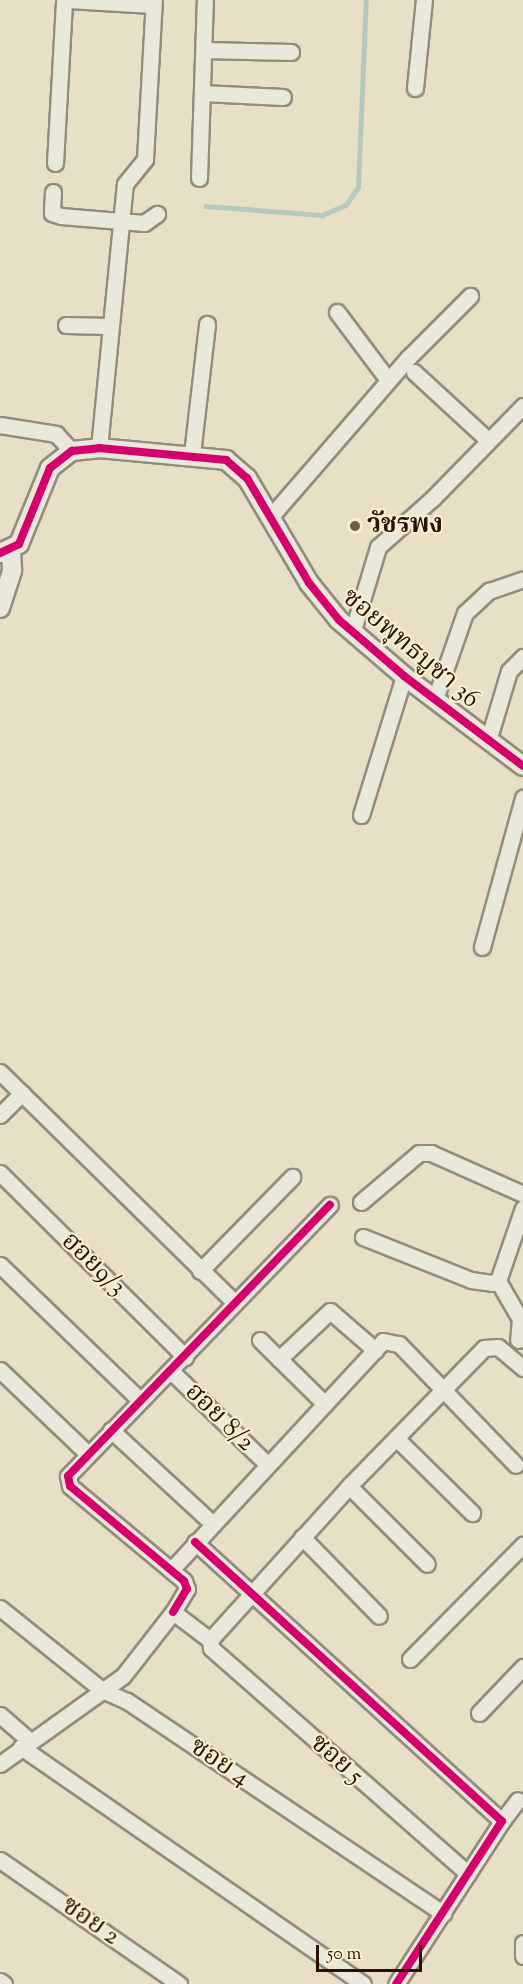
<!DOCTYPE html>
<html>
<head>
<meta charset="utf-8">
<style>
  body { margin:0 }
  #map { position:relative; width:523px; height:1984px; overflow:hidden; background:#e7e0c6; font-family:"Sorts Mill Goudy","Noto Serif Thai",serif }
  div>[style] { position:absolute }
  .stream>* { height:4.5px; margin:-2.25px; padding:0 2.25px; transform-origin:2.25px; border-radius:2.25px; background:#b7c8be }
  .roads { filter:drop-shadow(2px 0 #938c7c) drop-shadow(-2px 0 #938c7c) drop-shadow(0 2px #938c7c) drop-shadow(0 -2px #938c7c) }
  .minor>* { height:15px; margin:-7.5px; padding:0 7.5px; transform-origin:7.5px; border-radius:7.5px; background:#eae8da }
  .tertiary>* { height:18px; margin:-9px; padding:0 9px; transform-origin:9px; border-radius:9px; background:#eae8da }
  .cycleway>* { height:8px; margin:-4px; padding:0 4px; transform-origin:4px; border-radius:4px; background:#d6006c }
  .dots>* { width:16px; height:16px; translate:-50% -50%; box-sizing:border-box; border:3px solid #f8f0d1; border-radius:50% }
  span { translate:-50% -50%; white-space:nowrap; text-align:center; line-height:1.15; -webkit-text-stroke:4.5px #f8f0d1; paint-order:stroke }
  .poi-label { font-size:26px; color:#291107; font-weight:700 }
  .left { translate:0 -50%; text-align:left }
  .street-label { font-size:26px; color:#291107 }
  .scale { position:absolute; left:316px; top:1945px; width:106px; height:27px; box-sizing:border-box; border:3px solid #291107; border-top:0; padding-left:8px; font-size:18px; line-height:21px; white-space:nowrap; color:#291107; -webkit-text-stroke:4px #f8f0d1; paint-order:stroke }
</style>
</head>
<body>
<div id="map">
  <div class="stream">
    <div style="left:206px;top:206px;width:116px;rotate:4.4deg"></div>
    <div style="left:322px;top:215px;width:26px;rotate:-23deg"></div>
    <div style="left:346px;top:205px;width:22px;rotate:-56deg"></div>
    <div style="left:358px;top:187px;width:187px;rotate:-87.6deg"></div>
  </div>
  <div class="roads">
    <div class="minor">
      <div style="left:68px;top:0;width:85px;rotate:3.4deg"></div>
      <div style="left:204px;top:50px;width:87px;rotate:1.3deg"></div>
      <div style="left:415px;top:88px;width:88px;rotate:-84.2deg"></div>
      <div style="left:202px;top:93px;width:81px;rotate:2.8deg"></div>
      <div style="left:55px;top:163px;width:163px;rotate:-86.8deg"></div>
      <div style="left:199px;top:178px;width:178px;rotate:-88.1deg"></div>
      <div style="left:53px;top:192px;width:21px;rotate:93deg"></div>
      <div style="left:52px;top:213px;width:9px;rotate:18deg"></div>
      <div style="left:61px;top:216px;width:83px;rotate:4.8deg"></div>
      <div style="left:144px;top:223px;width:16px;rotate:-35deg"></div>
      <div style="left:337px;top:312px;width:85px;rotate:53.1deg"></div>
      <div style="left:66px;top:325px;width:43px;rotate:1.3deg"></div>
      <div style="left:414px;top:372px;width:100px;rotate:42.6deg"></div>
      <div style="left:0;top:425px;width:57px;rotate:9.1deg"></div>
      <div style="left:56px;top:434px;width:23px;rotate:47deg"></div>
      <div style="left:99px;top:448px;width:265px;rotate:-84.4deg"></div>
      <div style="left:125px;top:184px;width:32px;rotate:-51deg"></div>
      <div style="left:145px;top:159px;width:159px;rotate:-86.8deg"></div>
      <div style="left:192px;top:454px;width:131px;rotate:-83.4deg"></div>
      <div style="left:272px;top:515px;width:208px;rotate:-49.1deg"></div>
      <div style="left:408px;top:358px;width:88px;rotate:-45deg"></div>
      <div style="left:353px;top:630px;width:87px;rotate:-73.2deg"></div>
      <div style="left:378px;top:547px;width:74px;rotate:-41.7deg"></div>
      <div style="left:433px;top:498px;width:129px;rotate:-45.6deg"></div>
      <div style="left:435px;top:699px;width:91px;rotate:-70.8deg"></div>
      <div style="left:465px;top:613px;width:33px;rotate:-43deg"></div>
      <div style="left:489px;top:591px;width:36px;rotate:-19deg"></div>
      <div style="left:488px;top:741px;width:73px;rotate:-73.3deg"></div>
      <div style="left:509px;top:671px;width:20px;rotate:-45deg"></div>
      <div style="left:361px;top:815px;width:145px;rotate:-72.8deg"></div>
      <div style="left:482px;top:947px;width:155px;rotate:-74.6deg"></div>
      <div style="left:0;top:1072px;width:328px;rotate:44.5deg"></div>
      <div style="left:0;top:1115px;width:31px;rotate:-45deg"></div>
      <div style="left:0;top:1173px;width:261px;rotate:44.8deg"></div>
      <div style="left:361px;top:1202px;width:76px;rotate:-40.2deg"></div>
      <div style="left:419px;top:1153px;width:12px"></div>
      <div style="left:431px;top:1153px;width:101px;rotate:24deg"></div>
      <div style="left:363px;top:1237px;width:116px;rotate:21.7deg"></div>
      <div style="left:471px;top:1280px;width:21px;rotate:8deg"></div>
      <div style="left:492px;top:1283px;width:6px;rotate:-18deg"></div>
      <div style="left:498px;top:1281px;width:77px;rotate:-71.1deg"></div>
      <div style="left:0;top:1265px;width:194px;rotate:44deg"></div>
      <div style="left:200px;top:1271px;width:132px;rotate:-45.6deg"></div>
      <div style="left:498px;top:1281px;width:44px;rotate:59.9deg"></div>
      <div style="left:520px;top:1319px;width:21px;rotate:95deg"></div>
      <div style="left:260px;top:1340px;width:91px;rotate:44.6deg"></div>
      <div style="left:279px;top:1359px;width:70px;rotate:-43.3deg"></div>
      <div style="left:330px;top:1311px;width:60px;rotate:40.9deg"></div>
      <div style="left:0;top:1370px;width:122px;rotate:43.7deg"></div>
      <div style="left:172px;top:1372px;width:132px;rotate:44.1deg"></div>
      <div style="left:111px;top:1430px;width:139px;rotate:42.7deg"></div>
      <div style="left:396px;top:1438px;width:107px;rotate:44.6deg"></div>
      <div style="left:349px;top:1486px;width:110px;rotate:45deg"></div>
      <div style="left:302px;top:1537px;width:110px;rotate:45.7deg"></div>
      <div style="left:195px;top:1542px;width:415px;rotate:42.3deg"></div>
      <div style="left:502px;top:1821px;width:194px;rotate:123deg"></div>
      <div style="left:171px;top:1570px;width:312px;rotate:-47.2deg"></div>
      <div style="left:383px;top:1341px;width:16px;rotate:11deg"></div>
      <div style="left:399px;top:1344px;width:168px;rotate:46deg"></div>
      <div style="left:0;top:1608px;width:131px;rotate:38.8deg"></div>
      <div style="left:102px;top:1690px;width:27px;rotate:24deg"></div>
      <div style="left:127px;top:1701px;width:381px;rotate:33.9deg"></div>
      <div style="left:173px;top:1612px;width:27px;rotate:-59deg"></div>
      <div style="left:187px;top:1589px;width:9px;rotate:-111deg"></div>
      <div style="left:184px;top:1581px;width:148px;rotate:-140.2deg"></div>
      <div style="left:70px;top:1486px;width:10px;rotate:-101deg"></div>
      <div style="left:68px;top:1476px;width:377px;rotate:-46deg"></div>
      <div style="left:210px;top:1640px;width:207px;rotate:-47.9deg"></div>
      <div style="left:349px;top:1486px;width:193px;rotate:-45.6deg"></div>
      <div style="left:484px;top:1348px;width:14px;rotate:-4deg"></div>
      <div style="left:498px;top:1347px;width:33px;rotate:40deg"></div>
      <div style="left:210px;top:1640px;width:8px;rotate:83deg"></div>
      <div style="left:211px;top:1648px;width:342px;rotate:41.3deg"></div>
      <div style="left:410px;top:1659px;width:161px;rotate:-45.3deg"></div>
      <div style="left:479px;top:1713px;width:64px;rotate:-46.3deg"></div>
      <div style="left:0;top:1715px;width:38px;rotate:41deg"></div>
      <div style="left:21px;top:1747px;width:416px;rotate:34.7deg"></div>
      <div style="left:0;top:1764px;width:151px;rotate:-35.6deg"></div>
      <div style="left:123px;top:1676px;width:81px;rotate:-52deg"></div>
      <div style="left:173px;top:1612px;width:46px;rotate:37.1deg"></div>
      <div style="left:502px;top:1821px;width:26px;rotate:-53deg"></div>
      <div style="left:0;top:1860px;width:218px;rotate:34.7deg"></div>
      <div style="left:523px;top:1943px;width:13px;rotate:90deg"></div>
      <div style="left:0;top:1981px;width:5px;rotate:37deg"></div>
    </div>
    <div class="tertiary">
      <div style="left:0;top:553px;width:21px;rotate:-25deg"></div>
      <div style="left:19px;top:544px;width:82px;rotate:-67.8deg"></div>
      <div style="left:50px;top:468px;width:28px;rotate:-38deg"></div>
      <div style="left:72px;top:451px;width:27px;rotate:-6deg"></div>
      <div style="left:99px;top:448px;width:128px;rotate:5.4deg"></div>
      <div style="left:226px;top:460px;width:28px;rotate:41deg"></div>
      <div style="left:247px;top:478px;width:122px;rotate:59.4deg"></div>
      <div style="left:309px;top:583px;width:48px;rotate:51deg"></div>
      <div style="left:339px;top:620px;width:86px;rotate:40.7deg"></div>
      <div style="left:404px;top:676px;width:149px;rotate:37.1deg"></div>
      <div style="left:0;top:608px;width:40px;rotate:-72deg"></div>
      <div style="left:12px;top:570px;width:19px;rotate:-93deg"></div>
    </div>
  </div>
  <div class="cycleway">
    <div style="left:0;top:553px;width:21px;rotate:-25deg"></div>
    <div style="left:19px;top:544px;width:82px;rotate:-67.8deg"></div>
    <div style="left:50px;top:468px;width:28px;rotate:-38deg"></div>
    <div style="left:72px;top:451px;width:27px;rotate:-6deg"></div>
    <div style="left:99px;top:448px;width:128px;rotate:5.4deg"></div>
    <div style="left:226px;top:460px;width:28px;rotate:41deg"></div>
    <div style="left:247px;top:478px;width:122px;rotate:59.4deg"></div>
    <div style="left:309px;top:583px;width:48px;rotate:51deg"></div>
    <div style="left:339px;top:620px;width:86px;rotate:40.7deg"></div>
    <div style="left:404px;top:676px;width:149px;rotate:37.1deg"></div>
    <div style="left:195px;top:1542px;width:415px;rotate:42.3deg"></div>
    <div style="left:502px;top:1821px;width:194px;rotate:123deg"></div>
    <div style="left:173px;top:1612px;width:27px;rotate:-59deg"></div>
    <div style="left:187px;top:1589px;width:9px;rotate:-111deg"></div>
    <div style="left:184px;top:1581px;width:148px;rotate:-140.2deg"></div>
    <div style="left:70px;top:1486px;width:10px;rotate:-101deg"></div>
    <div style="left:68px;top:1476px;width:377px;rotate:-46deg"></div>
  </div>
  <div class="dots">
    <div style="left:355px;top:526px;background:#6c594a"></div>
  </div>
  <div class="poi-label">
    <span class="left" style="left:367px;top:526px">วัชรพง</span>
  </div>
  <div class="street-label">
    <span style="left:410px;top:649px;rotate:40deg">ซอยพุทธบูชา 36</span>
    <span style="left:93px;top:1265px;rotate:44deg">ฮอย9/3</span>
    <span style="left:219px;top:1418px;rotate:44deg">ฮอย 8/2</span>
    <span style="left:336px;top:1760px;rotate:42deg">ซอย 5</span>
    <span style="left:219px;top:1763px;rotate:34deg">ซอย 4</span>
    <span style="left:90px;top:1922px;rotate:35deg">ซอย 2</span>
  </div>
  <div class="scale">50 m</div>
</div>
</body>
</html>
